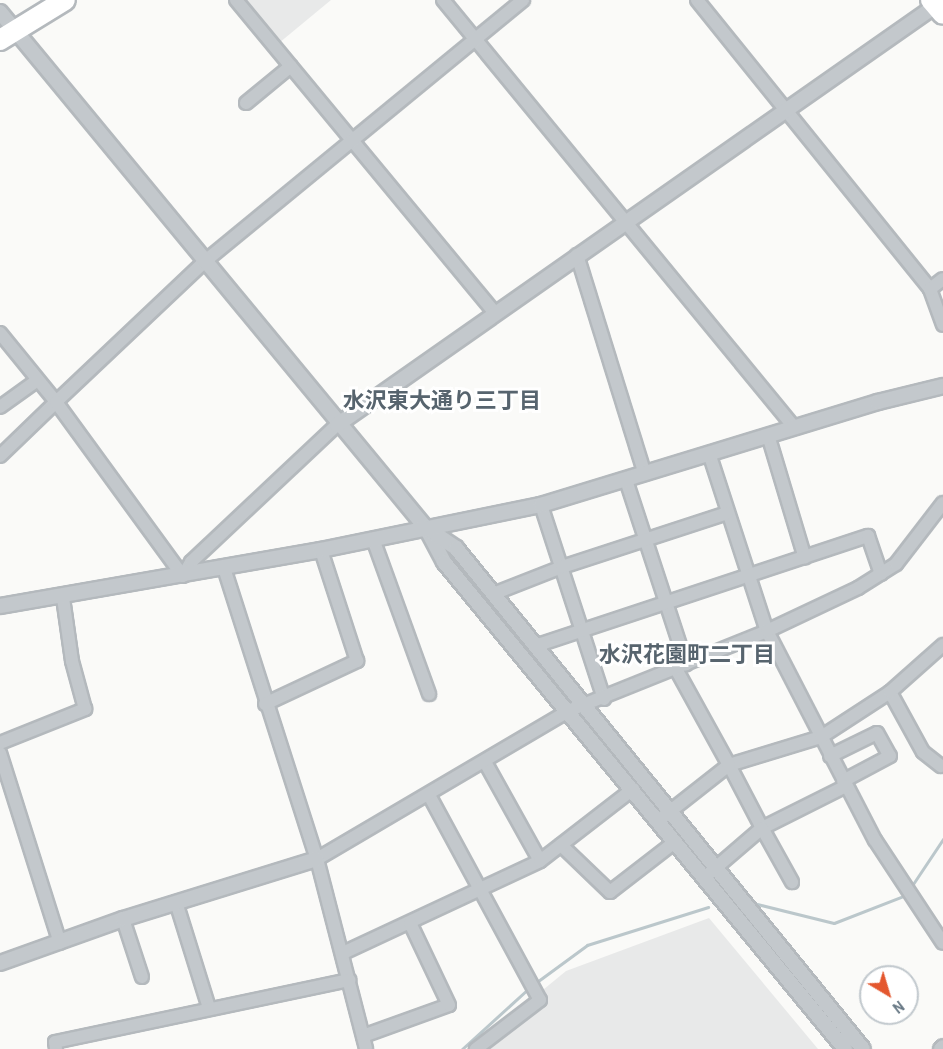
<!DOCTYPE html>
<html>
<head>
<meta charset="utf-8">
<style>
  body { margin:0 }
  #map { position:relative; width:943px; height:1049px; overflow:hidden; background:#fafaf8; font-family:"Archivo Narrow","Noto Sans JP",sans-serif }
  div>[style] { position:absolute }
  .built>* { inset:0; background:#e8e9e9 }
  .stream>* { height:3px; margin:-1.5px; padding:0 1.5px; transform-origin:1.5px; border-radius:1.5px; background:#bbc7cb }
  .roads { filter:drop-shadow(2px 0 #b4b9bd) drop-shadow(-2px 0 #b4b9bd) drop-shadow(0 2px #b4b9bd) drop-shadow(0 -2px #b4b9bd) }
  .minor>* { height:12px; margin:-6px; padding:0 6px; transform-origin:6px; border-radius:6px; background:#c3c8cc }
  .tertiary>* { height:14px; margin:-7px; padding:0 7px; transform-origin:7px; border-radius:7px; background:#c3c8cc }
  .trunk>* { height:20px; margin:-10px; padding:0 10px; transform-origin:10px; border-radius:10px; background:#fff }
  span { translate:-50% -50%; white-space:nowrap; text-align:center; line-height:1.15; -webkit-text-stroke:6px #fff; paint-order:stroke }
  .neighbourhood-label { font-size:22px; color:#57646e; font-weight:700 }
  .north { position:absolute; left:859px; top:965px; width:60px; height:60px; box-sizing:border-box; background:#fff; border:2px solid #c1c8cd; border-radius:50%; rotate:142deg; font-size:16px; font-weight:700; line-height:24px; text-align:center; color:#657683 }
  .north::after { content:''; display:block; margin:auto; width:21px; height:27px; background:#e4572e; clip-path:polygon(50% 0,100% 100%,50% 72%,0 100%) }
</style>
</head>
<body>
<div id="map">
  <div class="built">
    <div style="clip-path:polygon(244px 0,331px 0,279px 43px)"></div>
    <div style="clip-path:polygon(709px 918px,818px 1049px,471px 1049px,566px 971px)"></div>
  </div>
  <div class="stream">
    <div style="left:913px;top:884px;width:54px;rotate:-56.3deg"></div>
    <div style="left:757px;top:904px;width:79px;rotate:13.9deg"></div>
    <div style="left:834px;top:923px;width:72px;rotate:-21.2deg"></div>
    <div style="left:534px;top:984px;width:66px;rotate:-36.3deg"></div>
    <div style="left:587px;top:945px;width:127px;rotate:-17.4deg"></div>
    <div style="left:462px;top:1049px;width:91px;rotate:-42.3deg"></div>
  </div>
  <div class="roads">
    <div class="minor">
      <div style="left:236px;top:0;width:406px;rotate:50.4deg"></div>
      <div style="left:443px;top:0;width:553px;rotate:50.58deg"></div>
      <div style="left:697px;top:0;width:371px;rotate:51.1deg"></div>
      <div style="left:930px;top:289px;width:38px;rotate:70deg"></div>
      <div style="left:246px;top:103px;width:58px;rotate:-39.4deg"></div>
      <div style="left:577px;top:255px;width:229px;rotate:72.8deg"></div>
      <div style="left:930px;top:289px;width:16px;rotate:-38deg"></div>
      <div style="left:0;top:333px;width:89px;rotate:50.9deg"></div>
      <div style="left:56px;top:402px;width:204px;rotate:-43.4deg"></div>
      <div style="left:204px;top:262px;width:413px;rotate:-39.4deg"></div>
      <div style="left:0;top:407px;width:44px;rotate:-35.8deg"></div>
      <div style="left:768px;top:435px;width:128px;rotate:73.3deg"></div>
      <div style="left:709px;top:453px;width:187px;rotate:72deg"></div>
      <div style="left:767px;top:631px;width:235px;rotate:62.7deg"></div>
      <div style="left:875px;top:840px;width:123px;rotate:56.6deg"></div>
      <div style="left:0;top:456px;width:78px;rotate:-44deg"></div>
      <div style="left:56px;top:402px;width:215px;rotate:53.9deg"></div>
      <div style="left:183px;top:576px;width:16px;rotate:-60deg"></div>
      <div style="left:191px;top:562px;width:200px;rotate:-43.2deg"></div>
      <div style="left:626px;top:480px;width:194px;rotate:71.9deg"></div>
      <div style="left:541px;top:505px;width:204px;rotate:72deg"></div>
      <div style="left:373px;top:539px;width:165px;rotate:70.1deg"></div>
      <div style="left:224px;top:568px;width:305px;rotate:72.3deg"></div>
      <div style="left:317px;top:859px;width:196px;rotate:75.5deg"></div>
      <div style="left:493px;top:594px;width:74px;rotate:-21.4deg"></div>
      <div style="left:562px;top:567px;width:174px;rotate:-18.1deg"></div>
      <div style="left:535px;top:646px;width:351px;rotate:-18.3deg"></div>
      <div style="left:868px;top:536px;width:40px;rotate:71.1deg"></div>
      <div style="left:890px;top:692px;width:68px;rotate:61.2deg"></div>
      <div style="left:923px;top:752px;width:23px;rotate:38deg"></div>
      <div style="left:265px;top:704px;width:102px;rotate:-25.1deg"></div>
      <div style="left:357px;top:661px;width:117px;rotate:-108deg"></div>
      <div style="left:0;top:743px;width:92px;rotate:-21.8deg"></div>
      <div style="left:85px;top:709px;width:50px;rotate:-105.2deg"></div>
      <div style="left:72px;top:661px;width:64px;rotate:-98.1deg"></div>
      <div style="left:0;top:753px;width:199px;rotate:72.5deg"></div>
      <div style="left:830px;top:756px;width:52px;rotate:-26.1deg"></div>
      <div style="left:877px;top:733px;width:26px;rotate:61deg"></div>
      <div style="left:890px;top:756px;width:53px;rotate:152deg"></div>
      <div style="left:485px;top:762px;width:113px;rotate:60.9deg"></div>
      <div style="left:846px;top:786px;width:94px;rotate:153.4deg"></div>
      <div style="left:762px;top:828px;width:71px;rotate:-117.6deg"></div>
      <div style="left:729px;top:765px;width:96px;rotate:-16.9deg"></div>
      <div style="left:821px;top:737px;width:82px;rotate:-33.1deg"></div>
      <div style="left:890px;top:692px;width:71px;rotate:-41.6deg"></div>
      <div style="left:429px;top:795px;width:233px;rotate:61.6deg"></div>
      <div style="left:540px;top:1000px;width:81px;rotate:142.6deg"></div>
      <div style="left:659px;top:820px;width:89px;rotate:-38.2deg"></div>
      <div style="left:729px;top:765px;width:112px;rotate:-118.9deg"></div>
      <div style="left:561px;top:845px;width:68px;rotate:43.8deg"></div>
      <div style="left:610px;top:892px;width:83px;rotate:-37.7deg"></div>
      <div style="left:317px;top:859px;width:291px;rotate:-30.5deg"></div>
      <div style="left:568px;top:711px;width:214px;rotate:-21.9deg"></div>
      <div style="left:767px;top:631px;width:101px;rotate:-25.3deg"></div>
      <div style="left:858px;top:588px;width:45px;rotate:-32.3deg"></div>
      <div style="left:896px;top:564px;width:77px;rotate:-52.4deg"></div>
      <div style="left:705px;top:877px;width:75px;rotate:-40.7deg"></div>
      <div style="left:762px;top:828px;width:62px;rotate:60.9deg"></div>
      <div style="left:176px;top:902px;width:111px;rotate:72.7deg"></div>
      <div style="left:123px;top:919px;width:61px;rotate:71.9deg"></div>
      <div style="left:343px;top:953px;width:217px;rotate:-25deg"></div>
      <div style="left:540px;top:861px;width:118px;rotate:-37.7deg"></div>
      <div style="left:363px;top:1036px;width:91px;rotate:-19.8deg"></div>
      <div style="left:449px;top:1005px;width:91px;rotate:-115.4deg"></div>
      <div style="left:56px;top:1049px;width:7px;rotate:-98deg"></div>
      <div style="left:55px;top:1042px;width:301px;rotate:-11.9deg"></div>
      <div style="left:940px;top:1049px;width:4px;rotate:-45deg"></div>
    </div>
    <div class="tertiary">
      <div style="left:0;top:12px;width:669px;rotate:50.46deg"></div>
      <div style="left:426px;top:528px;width:38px;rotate:62deg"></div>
      <div style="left:444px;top:562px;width:631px;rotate:50.53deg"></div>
      <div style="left:337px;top:425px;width:739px;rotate:-35.02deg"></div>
      <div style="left:428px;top:529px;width:34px;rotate:34deg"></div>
      <div style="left:456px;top:548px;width:645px;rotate:50.91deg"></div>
      <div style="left:0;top:606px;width:326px;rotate:-9.9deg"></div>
      <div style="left:321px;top:550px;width:225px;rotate:-11.6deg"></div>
      <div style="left:541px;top:505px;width:352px;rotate:-17deg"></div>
      <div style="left:878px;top:402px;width:67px;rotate:-13.8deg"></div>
      <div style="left:0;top:963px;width:131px;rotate:-19.7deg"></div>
      <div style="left:123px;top:919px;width:203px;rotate:-17.2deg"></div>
    </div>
    <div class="trunk">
      <div style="left:931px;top:0;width:18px;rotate:49deg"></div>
      <div style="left:0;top:40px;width:76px;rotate:-31.6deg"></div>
    </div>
  </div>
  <div class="neighbourhood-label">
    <span style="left:442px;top:401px">水沢東大通り三丁目</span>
    <span style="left:687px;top:655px">水沢花園町二丁目</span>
  </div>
  <div class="north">N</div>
</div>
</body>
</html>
